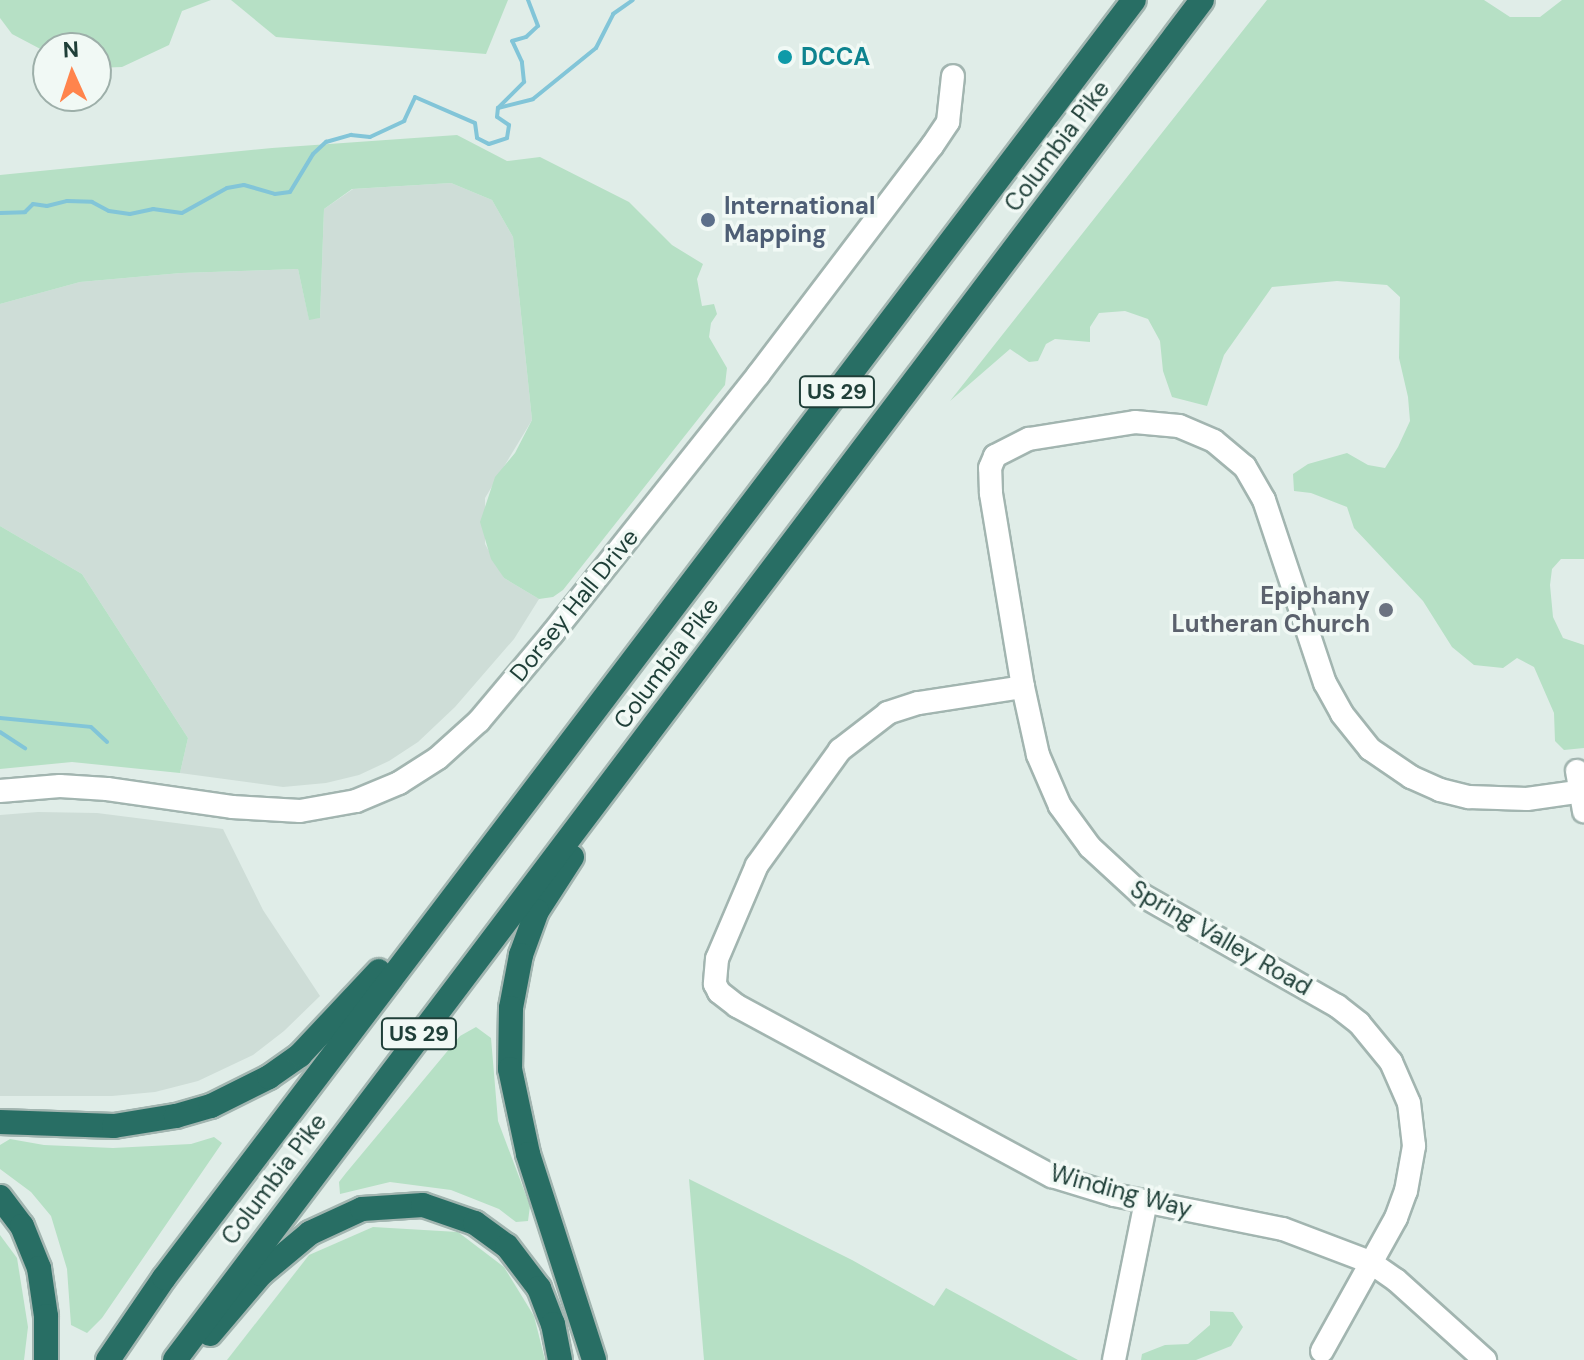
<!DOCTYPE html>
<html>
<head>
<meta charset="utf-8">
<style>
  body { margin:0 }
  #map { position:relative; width:1584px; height:1360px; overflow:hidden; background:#e0ede8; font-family:"DM Sans",sans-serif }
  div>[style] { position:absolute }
  .built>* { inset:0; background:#ceddd7 }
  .green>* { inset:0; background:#b6e0c5 }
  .stream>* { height:4px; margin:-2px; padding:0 2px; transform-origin:2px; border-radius:2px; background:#82c5d8 }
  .roads { filter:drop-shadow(2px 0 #a2b5b0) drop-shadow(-2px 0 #a2b5b0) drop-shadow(0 2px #a2b5b0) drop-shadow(0 -2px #a2b5b0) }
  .minor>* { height:22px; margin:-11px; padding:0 11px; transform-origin:11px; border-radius:11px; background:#fff }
  .highway>* { height:24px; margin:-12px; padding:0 12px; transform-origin:12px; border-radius:12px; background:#286e64 }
  .dots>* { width:22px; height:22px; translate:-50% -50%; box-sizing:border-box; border:4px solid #f1f9f5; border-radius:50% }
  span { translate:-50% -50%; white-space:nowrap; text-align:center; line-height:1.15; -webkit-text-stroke:7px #f1f9f5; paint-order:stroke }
  .shield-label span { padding:2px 6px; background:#f1f9f5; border:2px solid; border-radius:6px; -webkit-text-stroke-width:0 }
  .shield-label { font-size:22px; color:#1f3f38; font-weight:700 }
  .culture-label { font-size:24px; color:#0d838f; font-weight:700 }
  .left { translate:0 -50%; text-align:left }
  .street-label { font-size:24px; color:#1f3f38 }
  .service-label { font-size:24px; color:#4e5e75; font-weight:700 }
  .worship-label { font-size:24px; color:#5b616d; font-weight:700 }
  .right { translate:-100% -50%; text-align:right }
  .north { position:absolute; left:32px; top:32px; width:80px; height:80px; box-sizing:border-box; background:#f1f9f5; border:2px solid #9dafa9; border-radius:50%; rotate:357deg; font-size:22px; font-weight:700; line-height:32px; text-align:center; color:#1f3f38 }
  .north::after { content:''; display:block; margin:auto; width:28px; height:36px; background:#ff844c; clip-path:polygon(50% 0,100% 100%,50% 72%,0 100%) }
</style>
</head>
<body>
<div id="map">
  <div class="built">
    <div style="clip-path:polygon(451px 183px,492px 200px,513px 237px,532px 420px,485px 498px,485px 544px,504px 578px,539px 599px,514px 639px,455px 707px,418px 742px,389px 761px,359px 775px,326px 783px,283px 787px,180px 773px,188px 738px,82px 574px,0 526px,0 304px,80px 282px,181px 273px,298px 269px,309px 319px,320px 318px,324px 209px,353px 189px)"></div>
    <div style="clip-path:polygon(38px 812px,97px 813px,223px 829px,263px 910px,320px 996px,284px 1031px,253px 1055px,198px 1081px,155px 1092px,112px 1096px,0 1096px,0 815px)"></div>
  </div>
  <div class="green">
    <div style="clip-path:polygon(0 0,211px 0,182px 11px,169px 45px,122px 67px,96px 68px,96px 48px,48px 48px,48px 53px,12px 34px,0 18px)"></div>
    <div style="clip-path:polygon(231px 0,508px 0,486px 54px,276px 37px)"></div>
    <div style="clip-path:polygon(1267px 0,1484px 0,1510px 17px,1540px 17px,1562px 0,1584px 0,1584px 559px,1561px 559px,1552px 569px,1550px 585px,1553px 617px,1563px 638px,1584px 645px,1584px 748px,1564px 750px,1555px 741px,1554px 713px,1534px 667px,1517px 658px,1503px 668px,1474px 665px,1452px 647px,1423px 601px,1354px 528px,1347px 507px,1311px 493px,1294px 491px,1293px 474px,1308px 464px,1347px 453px,1368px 465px,1385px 468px,1398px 447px,1410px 421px,1408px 397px,1399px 358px,1400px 297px,1387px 285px,1337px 281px,1272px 287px,1224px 355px,1207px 406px,1172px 397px,1163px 371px,1160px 341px,1148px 319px,1125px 311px,1099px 313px,1090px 327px,1090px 342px,1055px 339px,1046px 344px,1038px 361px,1029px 362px,1010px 349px,950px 401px)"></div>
    <div style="clip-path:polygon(457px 135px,507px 161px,540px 157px,629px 202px,672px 245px,703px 264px,697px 279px,702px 306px,714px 304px,717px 314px,711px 323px,709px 337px,727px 368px,725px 385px,563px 590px,553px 597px,539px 599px,504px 578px,491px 559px,480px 522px,495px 477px,515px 453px,532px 420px,513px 237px,492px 200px,451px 183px,352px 189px,324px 209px,320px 318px,309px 320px,298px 269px,181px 273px,80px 282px,0 304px,0 175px,272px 148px)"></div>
    <div style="clip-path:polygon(0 526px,82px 574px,188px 738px,180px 773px,72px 762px,0 769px)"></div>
    <div style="clip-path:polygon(476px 1027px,491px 1038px,498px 1121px,530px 1206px,528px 1221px,516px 1222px,499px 1209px,451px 1190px,390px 1182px,340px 1194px,339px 1182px,346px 1173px,460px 1036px)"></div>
    <div style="clip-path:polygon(214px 1137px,222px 1143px,102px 1318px,87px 1333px,71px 1325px,67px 1269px,51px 1216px,31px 1192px,0 1169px,0 1145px,10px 1139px,44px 1145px,113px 1148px,191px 1144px)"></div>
    <div style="clip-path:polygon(689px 1179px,852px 1260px,934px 1306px,946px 1288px,1078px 1360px,704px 1360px)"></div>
    <div style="clip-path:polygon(373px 1227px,458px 1232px,504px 1267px,534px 1316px,545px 1360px,227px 1360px,309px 1255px)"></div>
    <div style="clip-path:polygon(0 1235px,17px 1258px,28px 1327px,24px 1360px,0 1360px)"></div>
    <div style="clip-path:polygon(1210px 1311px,1233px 1312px,1243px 1327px,1231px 1346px,1196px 1360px,1141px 1360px,1142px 1354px,1165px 1345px,1188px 1344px,1210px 1325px)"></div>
  </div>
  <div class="stream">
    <div style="left:498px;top:108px;width:36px;rotate:-14deg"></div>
    <div style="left:533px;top:99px;width:81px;rotate:-39deg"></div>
    <div style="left:596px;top:48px;width:38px;rotate:-63deg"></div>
    <div style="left:613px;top:14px;width:24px;rotate:-35deg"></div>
    <div style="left:498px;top:108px;width:37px;rotate:-45deg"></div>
    <div style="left:524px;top:82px;width:20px;rotate:-96deg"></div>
    <div style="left:522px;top:62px;width:23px;rotate:-115deg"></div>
    <div style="left:512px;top:41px;width:15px;rotate:-16deg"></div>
    <div style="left:526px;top:37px;width:16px;rotate:-43deg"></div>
    <div style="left:538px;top:26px;width:28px;rotate:-111deg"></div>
    <div style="left:0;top:213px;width:25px;rotate:-2deg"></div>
    <div style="left:25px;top:212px;width:11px;rotate:-45deg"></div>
    <div style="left:33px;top:204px;width:14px;rotate:8deg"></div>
    <div style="left:47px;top:206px;width:21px;rotate:-14deg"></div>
    <div style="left:67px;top:201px;width:25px;rotate:2deg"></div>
    <div style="left:92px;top:202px;width:19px;rotate:28deg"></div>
    <div style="left:109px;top:211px;width:21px;rotate:8deg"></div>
    <div style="left:130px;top:214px;width:24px;rotate:-12deg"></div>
    <div style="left:153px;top:209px;width:29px;rotate:8deg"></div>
    <div style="left:182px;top:213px;width:51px;rotate:-29.1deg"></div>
    <div style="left:227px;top:188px;width:17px;rotate:-10deg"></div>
    <div style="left:244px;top:185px;width:32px;rotate:16deg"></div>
    <div style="left:275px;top:194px;width:15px;rotate:-8deg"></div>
    <div style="left:290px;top:192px;width:44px;rotate:-58.8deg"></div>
    <div style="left:313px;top:154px;width:18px;rotate:-43deg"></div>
    <div style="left:326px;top:142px;width:26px;rotate:-16deg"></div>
    <div style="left:351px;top:135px;width:19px;rotate:6deg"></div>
    <div style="left:370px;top:137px;width:38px;rotate:-25deg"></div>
    <div style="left:404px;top:121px;width:26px;rotate:-65deg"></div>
    <div style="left:415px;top:97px;width:65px;rotate:23.4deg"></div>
    <div style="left:475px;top:123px;width:15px;rotate:82deg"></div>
    <div style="left:477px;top:138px;width:13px;rotate:27deg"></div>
    <div style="left:489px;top:144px;width:19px;rotate:-18deg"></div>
    <div style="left:507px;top:138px;width:13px;rotate:-81deg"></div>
    <div style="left:509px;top:125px;width:14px;rotate:-146deg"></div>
    <div style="left:497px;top:117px;width:9px;rotate:-84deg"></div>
    <div style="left:0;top:718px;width:91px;rotate:5.6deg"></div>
    <div style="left:91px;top:727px;width:22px;rotate:43deg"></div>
    <div style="left:0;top:732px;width:30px;rotate:33deg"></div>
  </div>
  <div class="roads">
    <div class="minor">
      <div style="left:1023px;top:687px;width:106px;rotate:171.3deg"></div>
      <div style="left:918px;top:703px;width:32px;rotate:162deg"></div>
      <div style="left:888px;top:713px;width:61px;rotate:142.4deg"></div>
      <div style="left:840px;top:750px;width:142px;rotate:125.8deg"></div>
      <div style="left:757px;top:865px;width:102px;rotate:113.1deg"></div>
      <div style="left:717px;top:959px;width:25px;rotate:95deg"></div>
      <div style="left:715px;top:984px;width:9px;rotate:63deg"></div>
      <div style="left:719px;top:992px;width:23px;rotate:38deg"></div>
      <div style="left:737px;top:1006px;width:358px;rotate:28.4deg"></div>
      <div style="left:1052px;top:1176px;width:65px;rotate:17deg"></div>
      <div style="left:1114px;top:1195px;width:172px;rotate:11.4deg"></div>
      <div style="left:1283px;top:1229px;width:93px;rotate:20.8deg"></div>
      <div style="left:1370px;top:1262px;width:32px;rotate:35deg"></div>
      <div style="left:1396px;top:1280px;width:120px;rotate:42deg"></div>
      <div style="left:1577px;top:771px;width:41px;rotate:80.1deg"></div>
      <div style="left:0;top:791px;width:60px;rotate:-4.8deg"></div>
      <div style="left:60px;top:786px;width:47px;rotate:3.7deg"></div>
      <div style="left:107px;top:789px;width:126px;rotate:8.2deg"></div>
      <div style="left:232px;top:807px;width:68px;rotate:3.4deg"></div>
      <div style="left:300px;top:811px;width:57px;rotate:-10.1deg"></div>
      <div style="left:356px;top:801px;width:47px;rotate:-22.7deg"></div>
      <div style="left:399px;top:783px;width:46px;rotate:-32.7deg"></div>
      <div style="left:438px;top:758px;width:55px;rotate:-42.1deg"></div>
      <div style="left:479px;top:721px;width:114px;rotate:-50deg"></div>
      <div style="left:552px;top:634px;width:331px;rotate:-51.5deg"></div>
      <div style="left:758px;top:375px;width:288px;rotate:-52.8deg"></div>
      <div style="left:932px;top:146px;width:29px;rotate:-56deg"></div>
      <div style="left:948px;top:122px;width:46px;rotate:-83.8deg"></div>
      <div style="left:1322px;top:1351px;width:152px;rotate:-60.9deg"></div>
      <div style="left:1396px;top:1218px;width:29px;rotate:-70deg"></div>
      <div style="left:1406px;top:1191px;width:46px;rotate:-79.9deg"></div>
      <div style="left:1414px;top:1146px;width:43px;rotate:-96.6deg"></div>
      <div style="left:1409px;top:1103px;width:45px;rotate:-113.7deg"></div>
      <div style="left:1391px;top:1062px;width:50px;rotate:-129.4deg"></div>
      <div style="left:1359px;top:1023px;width:28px;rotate:-142deg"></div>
      <div style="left:1337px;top:1006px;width:224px;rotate:-150.4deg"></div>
      <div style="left:1142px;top:895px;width:71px;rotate:-137.3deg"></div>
      <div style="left:1090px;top:847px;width:51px;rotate:-126.2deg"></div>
      <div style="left:1060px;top:806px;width:56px;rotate:-113.3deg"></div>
      <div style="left:1038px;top:755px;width:70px;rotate:-102.4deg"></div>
      <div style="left:1023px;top:687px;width:197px;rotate:-99.4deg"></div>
      <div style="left:991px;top:493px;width:25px;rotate:-92deg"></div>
      <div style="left:990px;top:468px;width:13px;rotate:-67deg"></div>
      <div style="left:995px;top:456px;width:38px;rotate:-27deg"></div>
      <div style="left:1029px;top:439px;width:107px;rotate:-9.1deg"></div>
      <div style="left:1135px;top:422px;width:44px;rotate:5.2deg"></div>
      <div style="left:1179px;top:426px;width:38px;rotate:23deg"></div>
      <div style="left:1214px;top:441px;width:40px;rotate:40deg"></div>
      <div style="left:1245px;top:467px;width:38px;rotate:60deg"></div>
      <div style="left:1264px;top:500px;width:193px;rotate:71.6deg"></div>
      <div style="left:1325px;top:683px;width:35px;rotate:61deg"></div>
      <div style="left:1342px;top:714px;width:45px;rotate:51.3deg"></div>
      <div style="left:1370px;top:749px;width:50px;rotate:34.3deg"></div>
      <div style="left:1411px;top:777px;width:32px;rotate:24deg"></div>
      <div style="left:1440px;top:790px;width:30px;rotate:14deg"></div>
      <div style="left:1469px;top:797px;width:58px;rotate:2deg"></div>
      <div style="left:1527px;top:799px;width:58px;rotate:-8deg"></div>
      <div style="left:1114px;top:1360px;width:161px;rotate:-78.6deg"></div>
    </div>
    <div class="highway">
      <div style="left:572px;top:857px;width:64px;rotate:122.9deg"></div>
      <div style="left:537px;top:911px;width:47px;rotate:110deg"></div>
      <div style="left:521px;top:955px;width:54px;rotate:100.7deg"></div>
      <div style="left:511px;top:1008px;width:61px;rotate:90.9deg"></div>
      <div style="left:510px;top:1069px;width:87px;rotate:78deg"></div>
      <div style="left:528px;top:1154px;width:216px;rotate:72.2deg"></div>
      <div style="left:0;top:1122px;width:114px;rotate:2deg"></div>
      <div style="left:114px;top:1126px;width:63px;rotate:-9.2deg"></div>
      <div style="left:176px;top:1116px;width:36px;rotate:-16deg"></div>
      <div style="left:211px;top:1106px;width:65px;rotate:-26.6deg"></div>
      <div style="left:269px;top:1077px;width:38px;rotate:-35deg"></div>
      <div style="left:300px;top:1055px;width:115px;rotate:-46.8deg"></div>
      <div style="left:0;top:1197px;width:36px;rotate:53deg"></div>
      <div style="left:22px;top:1226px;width:45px;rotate:68deg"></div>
      <div style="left:39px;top:1268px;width:49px;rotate:81.7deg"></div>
      <div style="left:46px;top:1316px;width:44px;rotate:90deg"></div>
      <div style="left:210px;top:1334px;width:79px;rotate:-49.6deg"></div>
      <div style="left:261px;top:1274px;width:64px;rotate:-39.9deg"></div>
      <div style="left:310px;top:1233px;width:57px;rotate:-24.8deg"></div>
      <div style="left:362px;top:1209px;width:61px;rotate:-3.8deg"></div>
      <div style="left:423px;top:1205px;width:55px;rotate:19.1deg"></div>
      <div style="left:475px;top:1223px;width:39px;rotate:36deg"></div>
      <div style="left:507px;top:1246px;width:53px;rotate:52.7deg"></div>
      <div style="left:539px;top:1288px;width:39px;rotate:69deg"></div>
      <div style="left:553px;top:1324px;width:37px;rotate:79deg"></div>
      <div style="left:108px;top:1360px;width:99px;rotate:-55.7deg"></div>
      <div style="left:164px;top:1278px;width:1604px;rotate:-52.8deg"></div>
      <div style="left:175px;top:1360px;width:1704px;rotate:-52.94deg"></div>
    </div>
  </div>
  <div class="dots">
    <div style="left:785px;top:57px;background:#0f9aa8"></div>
    <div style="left:708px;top:220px;background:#5c6f8a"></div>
    <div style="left:1386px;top:610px;background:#6b7280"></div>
  </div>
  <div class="shield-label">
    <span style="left:837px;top:392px">US 29</span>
    <span style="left:419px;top:1034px">US 29</span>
  </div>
  <div class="culture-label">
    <span class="left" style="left:801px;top:57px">DCCA</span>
  </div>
  <div class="street-label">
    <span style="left:1057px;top:146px;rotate:-53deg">Columbia Pike</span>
    <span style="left:574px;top:605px;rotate:-51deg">Dorsey Hall Drive</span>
    <span style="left:666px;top:663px;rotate:-53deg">Columbia Pike</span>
    <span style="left:1221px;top:938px;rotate:30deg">Spring Valley Road</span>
    <span style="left:274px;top:1179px;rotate:-53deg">Columbia Pike</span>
    <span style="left:1121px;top:1191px;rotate:15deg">Winding Way</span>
  </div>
  <div class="service-label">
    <span class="left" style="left:724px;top:220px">International<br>Mapping</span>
  </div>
  <div class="worship-label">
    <span class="right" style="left:1370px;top:610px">Epiphany<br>Lutheran Church</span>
  </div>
  <div class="north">N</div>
</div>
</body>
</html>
